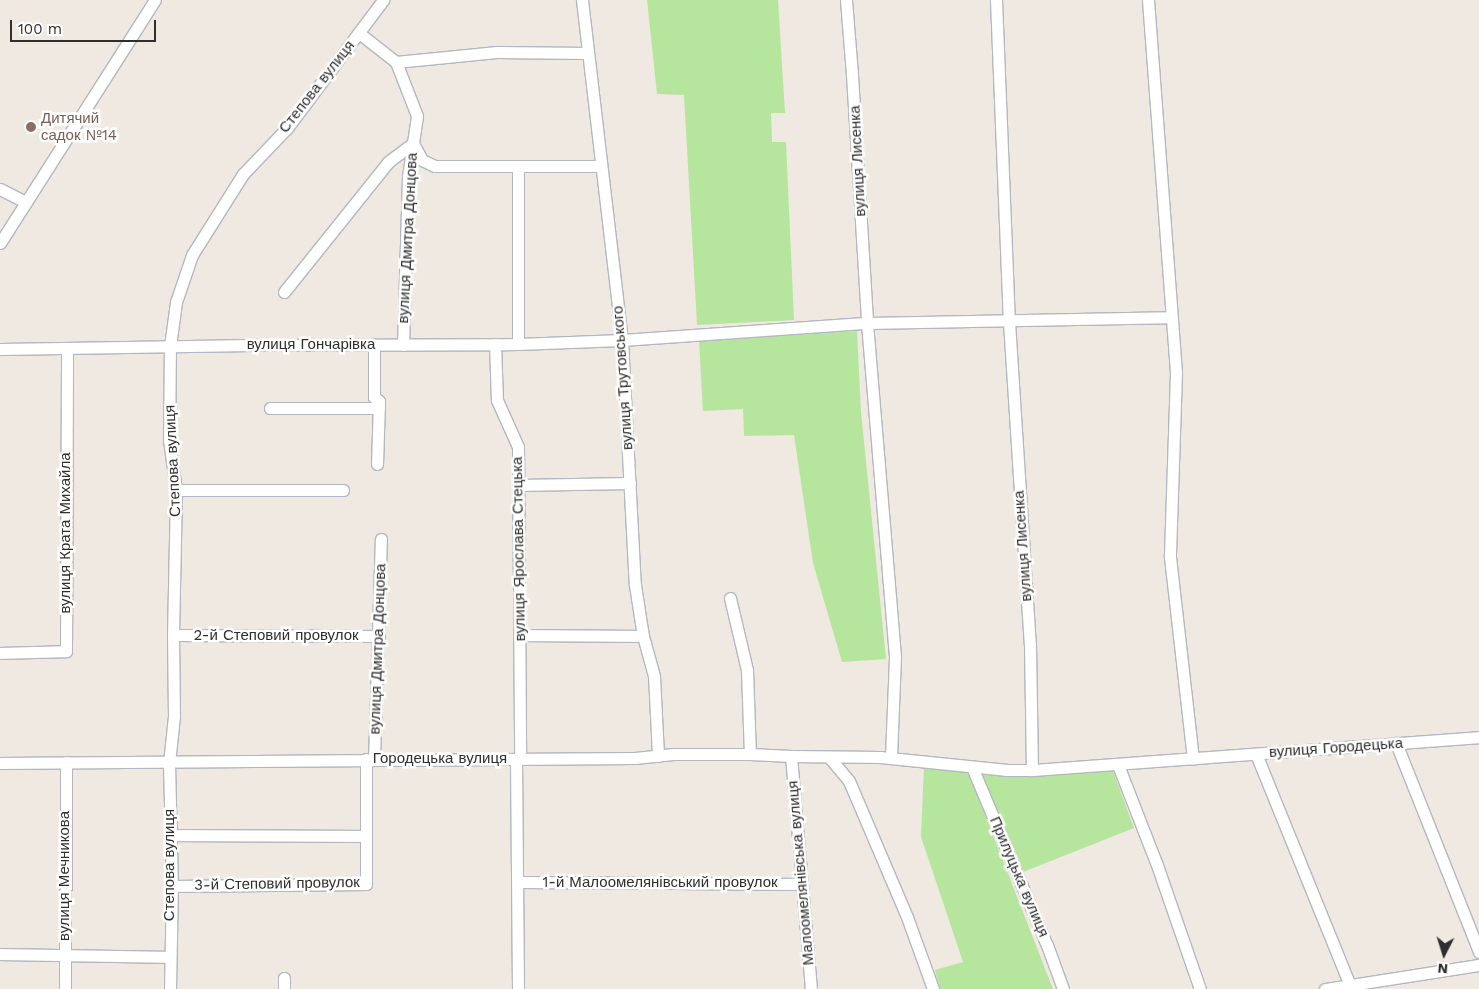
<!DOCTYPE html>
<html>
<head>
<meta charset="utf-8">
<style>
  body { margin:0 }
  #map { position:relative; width:1479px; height:989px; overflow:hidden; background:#efe9e1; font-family:"Work Sans",sans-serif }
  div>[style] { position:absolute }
  .green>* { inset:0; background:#b6e59e }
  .roads { filter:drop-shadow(1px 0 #b4b7c1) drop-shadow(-1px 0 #b4b7c1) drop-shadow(0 1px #b4b7c1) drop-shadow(0 -1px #b4b7c1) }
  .minor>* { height:11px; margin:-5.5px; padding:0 5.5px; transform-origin:5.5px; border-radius:5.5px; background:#fff }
  .dots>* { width:14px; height:14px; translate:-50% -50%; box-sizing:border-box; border:2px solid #fff; border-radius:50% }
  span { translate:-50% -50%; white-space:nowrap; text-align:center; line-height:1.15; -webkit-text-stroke:5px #fff; paint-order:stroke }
  .street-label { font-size:15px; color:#2e2e2e }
  .education-label { font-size:15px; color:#785e54 }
  .left { translate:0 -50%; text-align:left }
  .north { position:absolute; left:1419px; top:929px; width:50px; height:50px; -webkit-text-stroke:4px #fff; paint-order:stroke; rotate:185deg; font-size:14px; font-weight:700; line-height:20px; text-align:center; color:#2e2e2e }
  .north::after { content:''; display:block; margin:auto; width:18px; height:22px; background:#2e2e2e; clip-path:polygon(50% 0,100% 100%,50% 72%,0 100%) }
  .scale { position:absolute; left:10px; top:20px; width:146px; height:22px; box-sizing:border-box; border:2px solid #2e2e2e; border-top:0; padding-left:6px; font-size:15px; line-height:18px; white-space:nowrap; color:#2e2e2e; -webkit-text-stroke:4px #fff; paint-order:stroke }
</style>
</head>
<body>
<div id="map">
  <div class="green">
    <div style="clip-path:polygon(647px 0,778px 0,785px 113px,771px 113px,772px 142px,786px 142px,794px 320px,697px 325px,684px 95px,657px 94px)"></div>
    <div style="clip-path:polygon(857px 331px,861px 412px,886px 659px,842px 662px,813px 563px,794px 435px,744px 436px,743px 409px,703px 411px,699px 341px)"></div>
    <div style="clip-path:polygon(924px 766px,968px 771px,1053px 989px,940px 989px,935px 970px,963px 962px,921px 837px)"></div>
    <div style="clip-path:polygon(1113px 771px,1134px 828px,1023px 872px,979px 772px,1006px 776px,1033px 776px)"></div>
  </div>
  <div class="roads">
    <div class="minor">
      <div style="left:582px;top:0;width:342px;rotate:83.3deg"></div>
      <div style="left:622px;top:340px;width:245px;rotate:87deg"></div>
      <div style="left:635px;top:585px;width:52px;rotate:81.1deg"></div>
      <div style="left:643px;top:636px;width:41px;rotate:74.6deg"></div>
      <div style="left:654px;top:676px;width:80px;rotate:87.1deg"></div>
      <div style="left:846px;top:0;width:75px;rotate:85.4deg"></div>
      <div style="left:852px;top:75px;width:248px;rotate:86.5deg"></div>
      <div style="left:867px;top:323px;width:335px;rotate:85.2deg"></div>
      <div style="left:895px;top:657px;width:101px;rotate:92.3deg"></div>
      <div style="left:996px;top:0;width:322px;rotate:87.7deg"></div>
      <div style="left:1009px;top:322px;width:323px;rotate:86.3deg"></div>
      <div style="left:1030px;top:644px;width:126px;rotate:89.1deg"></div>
      <div style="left:1148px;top:0;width:374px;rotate:85.7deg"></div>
      <div style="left:1176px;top:373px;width:184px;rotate:91.9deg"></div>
      <div style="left:1170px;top:557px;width:203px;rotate:83.5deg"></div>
      <div style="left:359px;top:33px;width:47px;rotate:38.1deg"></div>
      <div style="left:396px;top:62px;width:58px;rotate:68.7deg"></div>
      <div style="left:417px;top:116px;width:61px;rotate:98.5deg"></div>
      <div style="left:408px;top:176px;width:169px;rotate:91.7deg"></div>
      <div style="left:396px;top:62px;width:101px;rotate:-5.7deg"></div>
      <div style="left:497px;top:52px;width:90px;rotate:0.6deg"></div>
      <div style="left:413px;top:143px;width:19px;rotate:62deg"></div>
      <div style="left:422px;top:160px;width:14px;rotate:25deg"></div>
      <div style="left:435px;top:166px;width:166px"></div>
      <div style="left:518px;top:167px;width:177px;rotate:90deg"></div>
      <div style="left:0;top:189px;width:29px;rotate:27deg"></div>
      <div style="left:0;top:243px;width:288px;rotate:-57.5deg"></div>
      <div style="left:284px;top:292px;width:166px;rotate:-51.3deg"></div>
      <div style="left:388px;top:162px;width:31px;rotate:-37deg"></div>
      <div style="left:495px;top:344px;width:56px;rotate:88deg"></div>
      <div style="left:497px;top:400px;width:51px;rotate:65.9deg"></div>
      <div style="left:518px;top:447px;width:312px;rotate:89.6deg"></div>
      <div style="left:374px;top:345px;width:52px;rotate:90deg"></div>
      <div style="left:374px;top:397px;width:6px;rotate:39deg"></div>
      <div style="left:379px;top:401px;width:63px;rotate:91.8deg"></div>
      <div style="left:0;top:349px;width:267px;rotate:-0.9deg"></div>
      <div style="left:267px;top:345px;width:251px;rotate:-0.2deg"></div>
      <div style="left:518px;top:344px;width:104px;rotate:-2.2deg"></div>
      <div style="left:622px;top:340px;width:246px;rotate:-4deg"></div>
      <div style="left:867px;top:323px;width:304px;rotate:-1.1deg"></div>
      <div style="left:270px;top:408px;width:109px"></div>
      <div style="left:518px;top:485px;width:112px;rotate:-1deg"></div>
      <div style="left:176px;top:490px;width:167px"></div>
      <div style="left:730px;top:598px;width:74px;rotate:76.7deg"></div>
      <div style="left:747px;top:670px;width:84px;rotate:88deg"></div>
      <div style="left:173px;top:635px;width:206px;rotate:0.3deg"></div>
      <div style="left:520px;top:635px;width:123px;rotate:0.5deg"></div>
      <div style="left:0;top:653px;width:66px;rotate:-1.7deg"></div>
      <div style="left:66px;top:651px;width:302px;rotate:-89.8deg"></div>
      <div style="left:1396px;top:743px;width:225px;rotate:68.3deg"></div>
      <div style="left:1256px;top:754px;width:249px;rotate:67.9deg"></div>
      <div style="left:791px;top:756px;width:234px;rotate:85.1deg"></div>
      <div style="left:829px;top:757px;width:31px;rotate:50deg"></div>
      <div style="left:849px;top:781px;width:148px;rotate:66.9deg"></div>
      <div style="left:907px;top:917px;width:77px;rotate:70.1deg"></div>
      <div style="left:374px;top:759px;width:220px;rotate:-88.2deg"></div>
      <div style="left:516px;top:759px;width:230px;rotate:89.5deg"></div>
      <div style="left:0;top:763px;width:635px;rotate:-0.45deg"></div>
      <div style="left:635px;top:758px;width:38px;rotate:-6deg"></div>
      <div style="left:673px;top:754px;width:77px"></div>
      <div style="left:750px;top:754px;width:41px;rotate:2.8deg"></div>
      <div style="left:791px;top:756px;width:89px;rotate:0.6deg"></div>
      <div style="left:880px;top:757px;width:128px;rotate:5.8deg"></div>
      <div style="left:1007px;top:770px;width:25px"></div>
      <div style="left:1032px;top:770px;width:448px;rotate:-4.2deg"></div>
      <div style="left:1118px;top:765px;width:107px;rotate:68.7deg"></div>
      <div style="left:1157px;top:865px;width:131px;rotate:70.9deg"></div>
      <div style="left:972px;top:767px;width:193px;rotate:67.2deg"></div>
      <div style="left:1047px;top:945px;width:47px;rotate:70deg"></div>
      <div style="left:171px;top:835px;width:195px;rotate:0.3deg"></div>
      <div style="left:519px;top:882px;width:282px;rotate:0.4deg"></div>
      <div style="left:172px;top:886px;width:194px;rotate:-0.6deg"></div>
      <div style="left:366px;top:884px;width:125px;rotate:-90deg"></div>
      <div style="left:0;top:954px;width:170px;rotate:1deg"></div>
      <div style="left:284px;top:978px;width:11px;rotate:90deg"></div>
      <div style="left:65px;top:989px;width:227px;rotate:-89.7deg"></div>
      <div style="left:170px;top:989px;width:103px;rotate:-88.9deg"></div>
      <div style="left:172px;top:886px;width:123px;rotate:-91.4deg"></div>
      <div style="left:169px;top:763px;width:47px;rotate:-83.9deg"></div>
      <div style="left:174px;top:716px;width:81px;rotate:-90.7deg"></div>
      <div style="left:173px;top:635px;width:145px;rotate:-88.8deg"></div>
      <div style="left:176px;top:490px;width:50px;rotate:-98deg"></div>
      <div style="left:169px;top:440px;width:94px;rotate:-89.4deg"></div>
      <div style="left:170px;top:346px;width:44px;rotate:-82.2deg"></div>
      <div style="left:176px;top:302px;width:50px;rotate:-71.2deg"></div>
      <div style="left:192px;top:255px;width:96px;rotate:-57.8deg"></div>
      <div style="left:243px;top:174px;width:64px;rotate:-46.3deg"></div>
      <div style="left:287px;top:128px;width:160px;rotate:-53.1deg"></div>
      <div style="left:1325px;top:989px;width:156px;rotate:-8.9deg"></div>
    </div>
  </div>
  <div class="dots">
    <div style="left:31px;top:127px;background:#8d6e63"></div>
  </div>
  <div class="street-label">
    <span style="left:317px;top:87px;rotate:-52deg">Степова вулиця</span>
    <span style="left:858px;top:161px;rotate:-93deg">вулиця Лисенка</span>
    <span style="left:408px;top:238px;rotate:-87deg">вулиця Дмитра Донцова</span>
    <span style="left:311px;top:345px">вулиця Гончарівка</span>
    <span style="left:623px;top:378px;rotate:-94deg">вулиця Трутовського</span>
    <span style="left:173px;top:461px;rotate:-93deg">Степова вулиця</span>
    <span style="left:66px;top:533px;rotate:-90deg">вулиця Крата Михайла</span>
    <span style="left:1023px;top:546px;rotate:-94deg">вулиця Лисенка</span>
    <span style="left:519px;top:549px;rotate:-91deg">вулиця Ярослава Стецька</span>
    <span style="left:276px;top:636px">2-й Степовий провулок</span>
    <span style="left:378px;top:649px;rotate:-88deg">вулиця Дмитра Донцова</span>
    <span style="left:1336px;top:748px;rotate:-4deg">вулиця Городецька</span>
    <span style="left:440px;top:759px">Городецька вулиця</span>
    <span style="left:170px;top:865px;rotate:-90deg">Степова вулиця</span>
    <span style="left:801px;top:873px;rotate:-95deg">Малоомелянівська вулиця</span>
    <span style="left:65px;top:876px;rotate:-90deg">вулиця Мечникова</span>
    <span style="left:1019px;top:877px;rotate:67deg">Прилуцька вулиця</span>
    <span style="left:660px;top:883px">1-й Малоомелянівський провулок</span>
    <span style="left:277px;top:884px;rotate:-1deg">3-й Степовий провулок</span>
  </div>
  <div class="education-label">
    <span class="left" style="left:41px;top:127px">Дитячий<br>садок №14</span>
  </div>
  <div class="north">N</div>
  <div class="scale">100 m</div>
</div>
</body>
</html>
